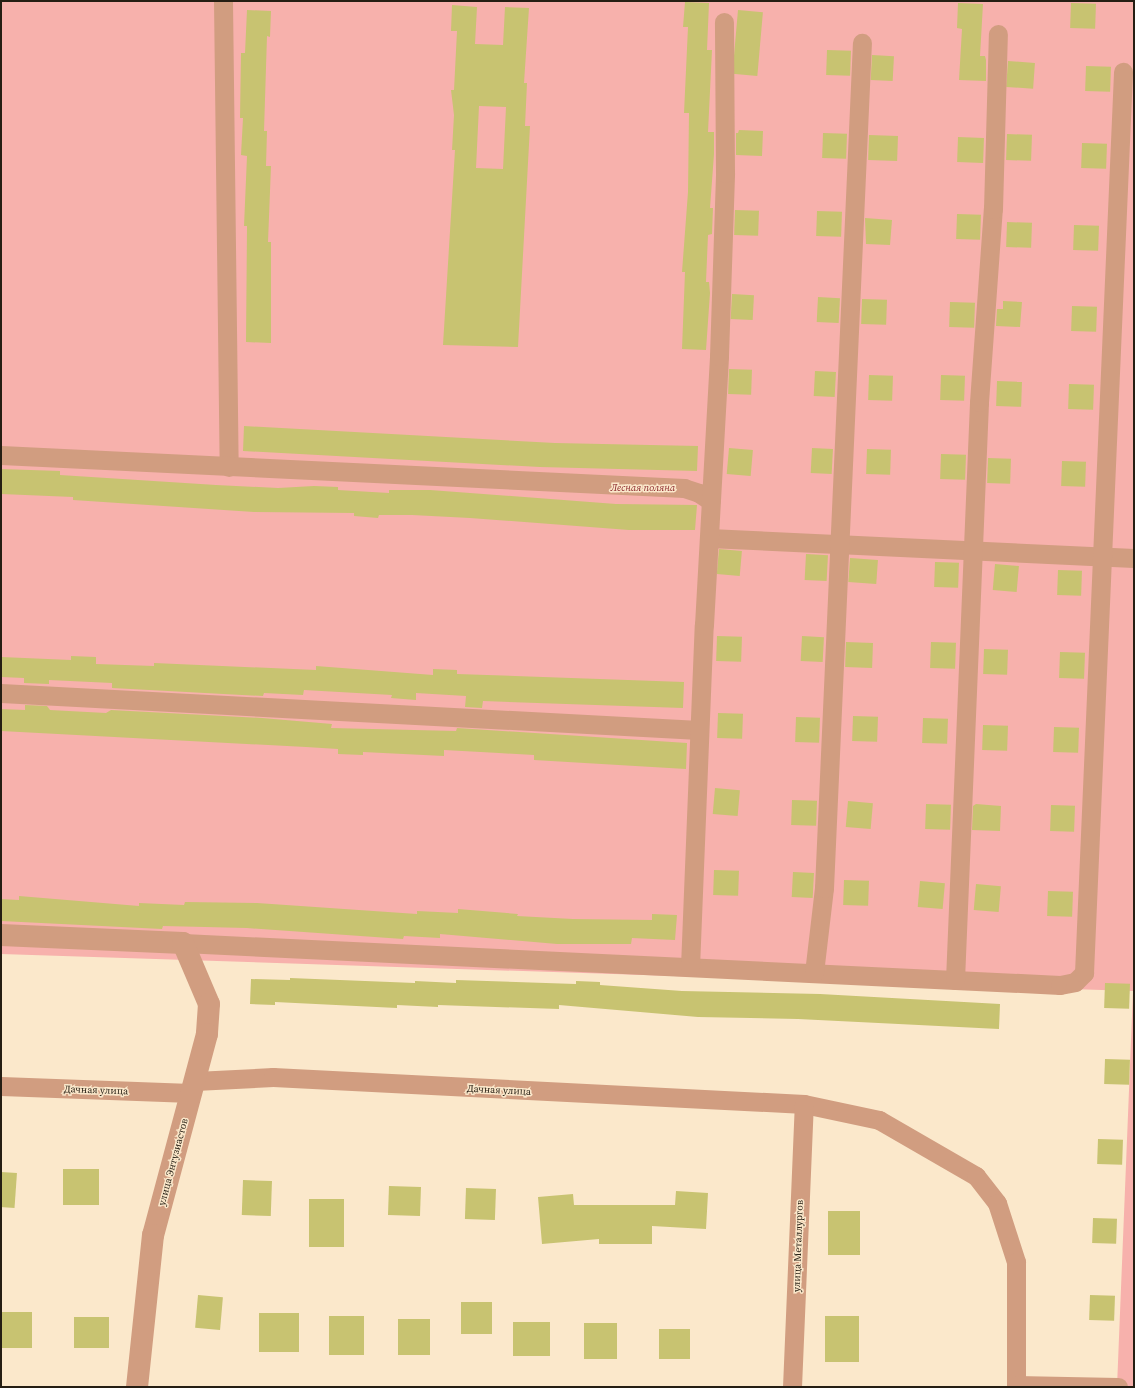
<!DOCTYPE html>
<html>
<head>
<meta charset="utf-8">
<style>
  body { margin:0 }
  #map { position:relative; width:1135px; height:1388px; overflow:hidden; background:#fbe8cb; font-family:"Source Serif 4",serif }
  div>[style] { position:absolute }
  .green>* { inset:0; background:#f7b1ac }
  .building>* { inset:0; background:#c8c371; transform-origin:0 0 }
  .minor>* { height:19px; margin:-9.5px; padding:0 9.5px; transform-origin:9.5px; border-radius:9.5px; background:#d19d80 }
  .tertiary>* { height:22px; margin:-11px; padding:0 11px; transform-origin:11px; border-radius:11px; background:#d19d80 }
  span { translate:-50% -50%; white-space:nowrap; text-align:center; line-height:1.15; -webkit-text-stroke:3px #fbe8cb; paint-order:stroke }
  .park-label { font-size:10px; color:#8b282c; font-style:italic }
  .street-label { font-size:10px; color:#251e13 }
  .frame { position:absolute; inset:0; border:2px solid #251e13; pointer-events:none }
</style>
</head>
<body>
<div id="map">
  <div class="green">
    <div style="clip-path:polygon(1px 1px,1134px 1px,1134px 1387px,1117px 1387px,1133px 991px,1px 954px)"></div>
  </div>
  <div class="building">
    <div style="clip-path:polygon(685px 2px,709px 3px,707px 50px,712px 50px,708px 132px,714px 132px,714px 154px,710px 208px,713px 208px,712px 234px,708px 235px,706px 282px,709px 282px,710px 293px,706px 350px,682px 349px,685px 272px,682px 272px,688px 192px,689px 113px,684px 113px,688px 27px,683px 27px)"></div>
    <div style="clip-path:polygon(958px 3px,983px 4px,980px 56px,985px 56px,986px 60px,986px 81px,959px 80px,962px 29px,957px 28px)"></div>
    <div style="left:1071px;top:3px;width:25px;height:25px;rotate:2deg"></div>
    <div style="clip-path:polygon(evenodd,452px 5px,477px 7px,475px 44px,503px 45px,505px 7px,529px 8px,524px 83px,527px 83px,525px 126px,530px 126px,518px 347px,443px 345px,455px 150px,452px 150px,454px 115px,451px 90px,454px 90px,457px 31px,451px 31px,452px 5px,479px 106px,506px 107px,503px 169px,476px 168px,479px 106px)"></div>
    <div style="clip-path:polygon(247px 10px,271px 11px,270px 37px,267px 36px,264px 131px,267px 131px,266px 166px,271px 166px,268px 242px,271px 242px,271px 343px,246px 342px,247px 226px,244px 226px,247px 156px,241px 155px,243px 118px,240px 118px,241px 53px,245px 53px)"></div>
    <div style="left:738px;top:10px;width:25px;height:64px;rotate:5deg"></div>
    <div style="left:827px;top:50px;width:24px;height:25px;rotate:2deg"></div>
    <div style="left:872px;top:55px;width:22px;height:25px;rotate:3deg"></div>
    <div style="left:1008px;top:61px;width:27px;height:26px;rotate:4deg"></div>
    <div style="left:1086px;top:66px;width:25px;height:25px;rotate:2deg"></div>
    <div style="clip-path:polygon(739px 130px,763px 131px,762px 156px,736px 155px,736px 133px,738px 133px)"></div>
    <div style="left:823px;top:133px;width:24px;height:25px;rotate:2deg"></div>
    <div style="left:1007px;top:134px;width:25px;height:26px;rotate:2deg"></div>
    <div style="left:869px;top:135px;width:29px;height:25px;rotate:2deg"></div>
    <div style="left:958px;top:137px;width:26px;height:25px;rotate:2deg"></div>
    <div style="left:1082px;top:143px;width:25px;height:25px;rotate:2deg"></div>
    <div style="left:735px;top:210px;width:24px;height:25px;rotate:2deg"></div>
    <div style="left:817px;top:211px;width:25px;height:25px;rotate:2deg"></div>
    <div style="left:957px;top:214px;width:24px;height:25px;rotate:2deg"></div>
    <div style="clip-path:polygon(865px 218px,892px 220px,890px 245px,866px 244px)"></div>
    <div style="left:1007px;top:222px;width:25px;height:25px;rotate:2deg"></div>
    <div style="left:1074px;top:225px;width:25px;height:25px;rotate:2deg"></div>
    <div style="left:732px;top:294px;width:22px;height:25px;rotate:3deg"></div>
    <div style="left:818px;top:297px;width:22px;height:25px;rotate:3deg"></div>
    <div style="left:862px;top:299px;width:25px;height:25px;rotate:2deg"></div>
    <div style="clip-path:polygon(1003px 301px,1022px 302px,1020px 327px,996px 326px,997px 309px,1003px 309px)"></div>
    <div style="left:950px;top:302px;width:25px;height:25px;rotate:2deg"></div>
    <div style="left:1072px;top:306px;width:25px;height:25px;rotate:2deg"></div>
    <div style="left:729px;top:369px;width:23px;height:25px;rotate:2deg"></div>
    <div style="left:815px;top:371px;width:21px;height:25px;rotate:3deg"></div>
    <div style="left:869px;top:375px;width:24px;height:25px;rotate:2deg"></div>
    <div style="left:941px;top:375px;width:24px;height:25px;rotate:2deg"></div>
    <div style="left:997px;top:381px;width:25px;height:25px;rotate:2deg"></div>
    <div style="left:1069px;top:384px;width:25px;height:25px;rotate:2deg"></div>
    <div style="clip-path:polygon(244px 426px,555px 443px,698px 446px,697px 471px,540px 467px,243px 451px)"></div>
    <div style="left:729px;top:448px;width:24px;height:26px;rotate:5deg"></div>
    <div style="left:812px;top:448px;width:21px;height:25px;rotate:3deg"></div>
    <div style="left:867px;top:449px;width:24px;height:25px;rotate:2deg"></div>
    <div style="left:941px;top:454px;width:25px;height:25px;rotate:2deg"></div>
    <div style="left:988px;top:458px;width:23px;height:25px;rotate:2deg"></div>
    <div style="left:1062px;top:461px;width:24px;height:25px;rotate:2deg"></div>
    <div style="clip-path:polygon(1px 469px,60px 471px,60px 475px,216px 485px,278px 488px,314px 486px,338px 487px,338px 490px,389px 493px,389px 490px,430px 490px,616px 504px,697px 505px,695px 530px,629px 530px,470px 518px,412px 515px,379px 515px,378px 518px,354px 516px,354px 513px,254px 512px,73px 500px,73px 497px,1px 494px)"></div>
    <div style="left:719px;top:549px;width:23px;height:25px;rotate:5deg"></div>
    <div style="left:806px;top:554px;width:22px;height:26px;rotate:3deg"></div>
    <div style="left:850px;top:558px;width:28px;height:24px;rotate:4deg"></div>
    <div style="left:935px;top:562px;width:24px;height:25px;rotate:2deg"></div>
    <div style="left:995px;top:564px;width:24px;height:26px;rotate:5deg"></div>
    <div style="left:1058px;top:570px;width:24px;height:25px;rotate:2deg"></div>
    <div style="left:717px;top:636px;width:25px;height:25px;rotate:2deg"></div>
    <div style="left:802px;top:636px;width:22px;height:25px;rotate:3deg"></div>
    <div style="left:846px;top:642px;width:27px;height:25px;rotate:2deg"></div>
    <div style="left:931px;top:642px;width:25px;height:26px;rotate:2deg"></div>
    <div style="left:984px;top:649px;width:24px;height:25px;rotate:2deg"></div>
    <div style="left:1060px;top:652px;width:25px;height:26px;rotate:2deg"></div>
    <div style="clip-path:polygon(71px 656px,96px 657px,96px 664px,154px 666px,154px 663px,316px 670px,316px 666px,433px 675px,433px 669px,457px 670px,457px 674px,684px 682px,683px 708px,483px 701px,482px 708px,465px 707px,466px 696px,416px 693px,416px 700px,391px 698px,392px 695px,304px 690px,303px 695px,264px 693px,263px 696px,112px 688px,112px 683px,49px 680px,49px 684px,24px 683px,24px 678px,1px 677px,1px 657px,71px 660px)"></div>
    <div style="clip-path:polygon(25px 705px,47px 706px,50px 710px,106px 713px,111px 710px,262px 718px,332px 724px,331px 728px,456px 731px,457px 728px,687px 743px,686px 769px,534px 760px,534px 755px,499px 753px,444px 750px,444px 756px,363px 752px,363px 755px,338px 754px,338px 749px,306px 747px,1px 731px,1px 709px,25px 710px)"></div>
    <div style="left:718px;top:713px;width:25px;height:25px;rotate:2deg"></div>
    <div style="left:853px;top:716px;width:25px;height:25px;rotate:2deg"></div>
    <div style="left:796px;top:717px;width:24px;height:25px;rotate:2deg"></div>
    <div style="left:923px;top:718px;width:25px;height:25px;rotate:2deg"></div>
    <div style="left:983px;top:725px;width:25px;height:25px;rotate:2deg"></div>
    <div style="left:1054px;top:727px;width:25px;height:25px;rotate:2deg"></div>
    <div style="left:715px;top:788px;width:25px;height:26px;rotate:5deg"></div>
    <div style="left:792px;top:800px;width:25px;height:25px;rotate:2deg"></div>
    <div style="left:848px;top:801px;width:25px;height:26px;rotate:5deg"></div>
    <div style="left:926px;top:804px;width:25px;height:25px;rotate:2deg"></div>
    <div style="clip-path:polygon(976px 804px,1001px 806px,1000px 831px,972px 830px,973px 806px)"></div>
    <div style="left:1051px;top:805px;width:24px;height:26px;rotate:2deg"></div>
    <div style="left:714px;top:870px;width:25px;height:25px;rotate:2deg"></div>
    <div style="left:793px;top:872px;width:21px;height:25px;rotate:3deg"></div>
    <div style="left:844px;top:880px;width:25px;height:25px;rotate:2deg"></div>
    <div style="left:920px;top:881px;width:25px;height:26px;rotate:5deg"></div>
    <div style="left:976px;top:884px;width:25px;height:26px;rotate:5deg"></div>
    <div style="left:1048px;top:891px;width:25px;height:25px;rotate:2deg"></div>
    <div style="clip-path:polygon(19px 896px,139px 906px,139px 903px,184px 905px,185px 902px,257px 903px,417px 914px,417px 911px,458px 913px,458px 909px,518px 914px,517px 916px,573px 919px,652px 920px,652px 914px,677px 915px,675px 940px,632px 938px,631px 944px,557px 944px,440px 934px,440px 938px,404px 936px,403px 939px,247px 928px,163px 926px,162px 929px,1px 921px,1px 899px,19px 900px)"></div>
    <div style="clip-path:polygon(290px 978px,415px 983px,415px 981px,456px 983px,456px 980px,576px 984px,576px 981px,600px 982px,600px 985px,682px 991px,820px 994px,1000px 1004px,999px 1029px,798px 1019px,698px 1017px,559px 1005px,559px 1009px,438px 1005px,438px 1007px,397px 1005px,397px 1008px,275px 1002px,275px 1005px,250px 1004px,251px 979px,290px 980px)"></div>
    <div style="left:1105px;top:983px;width:25px;height:25px;rotate:2deg"></div>
    <div style="left:1105px;top:1059px;width:25px;height:25px;rotate:2deg"></div>
    <div style="left:1098px;top:1139px;width:25px;height:25px;rotate:2deg"></div>
    <div style="left:63px;top:1169px;width:36px;height:36px"></div>
    <div style="left:1px;top:1172px;width:16px;height:35px;rotate:4deg"></div>
    <div style="left:243px;top:1180px;width:29px;height:35px;rotate:2deg"></div>
    <div style="left:389px;top:1186px;width:32px;height:29px;rotate:2deg"></div>
    <div style="left:466px;top:1188px;width:30px;height:31px;rotate:2deg"></div>
    <div style="clip-path:polygon(676px 1191px,708px 1193px,706px 1229px,652px 1226px,652px 1244px,599px 1244px,599px 1239px,542px 1244px,538px 1197px,573px 1194px,574px 1205px,675px 1205px)"></div>
    <div style="left:309px;top:1199px;width:35px;height:48px"></div>
    <div style="left:828px;top:1211px;width:32px;height:44px"></div>
    <div style="left:1093px;top:1218px;width:24px;height:25px;rotate:2deg"></div>
    <div style="left:198px;top:1295px;width:25px;height:33px;rotate:5deg"></div>
    <div style="left:1090px;top:1295px;width:25px;height:25px;rotate:2deg"></div>
    <div style="left:461px;top:1302px;width:31px;height:32px"></div>
    <div style="left:1px;top:1312px;width:31px;height:36px"></div>
    <div style="left:259px;top:1313px;width:40px;height:39px"></div>
    <div style="left:329px;top:1316px;width:35px;height:39px"></div>
    <div style="left:825px;top:1316px;width:34px;height:46px"></div>
    <div style="left:74px;top:1317px;width:35px;height:31px"></div>
    <div style="left:398px;top:1319px;width:32px;height:36px"></div>
    <div style="left:513px;top:1322px;width:37px;height:34px"></div>
    <div style="left:584px;top:1323px;width:33px;height:36px"></div>
    <div style="left:659px;top:1329px;width:31px;height:30px"></div>
  </div>
  <div class="minor">
    <div style="left:223px;top:1px;width:466px;rotate:89.3deg"></div>
    <div style="left:1px;top:455px;width:684px;rotate:2.77deg"></div>
    <div style="left:684px;top:488px;width:16px;rotate:18deg"></div>
    <div style="left:699px;top:493px;width:14px;rotate:34deg"></div>
    <div style="left:709px;top:538px;width:425px;rotate:2.7deg"></div>
    <div style="left:1px;top:693px;width:699px;rotate:3.03deg"></div>
    <div style="left:183px;top:943px;width:878px;rotate:2.74deg"></div>
    <div style="left:1060px;top:985px;width:15px;rotate:-11deg"></div>
    <div style="left:1075px;top:982px;width:13px;rotate:-45deg"></div>
    <div style="left:1084px;top:973px;width:902px;rotate:-87.52deg"></div>
    <div style="left:690px;top:967px;width:342px;rotate:-87.7deg"></div>
    <div style="left:704px;top:625px;width:269px;rotate:-86.8deg"></div>
    <div style="left:719px;top:356px;width:183px;rotate:-88.1deg"></div>
    <div style="left:725px;top:173px;width:151px;rotate:-90.4deg"></div>
    <div style="left:814px;top:973px;width:86px;rotate:-83.3deg"></div>
    <div style="left:824px;top:888px;width:846px;rotate:-87.43deg"></div>
    <div style="left:955px;top:980px;width:578px;rotate:-87.62deg"></div>
    <div style="left:979px;top:402px;width:194px;rotate:-85.9deg"></div>
    <div style="left:993px;top:209px;width:175px;rotate:-88.4deg"></div>
    <div style="left:195px;top:1081px;width:78px;rotate:-2.9deg"></div>
    <div style="left:273px;top:1077px;width:532px;rotate:2.91deg"></div>
    <div style="left:804px;top:1104px;width:77px;rotate:12deg"></div>
    <div style="left:879px;top:1120px;width:112px;rotate:30deg"></div>
    <div style="left:976px;top:1176px;width:34px;rotate:52deg"></div>
    <div style="left:997px;top:1203px;width:62px;rotate:72.1deg"></div>
    <div style="left:1016px;top:1262px;width:123px;rotate:90deg"></div>
    <div style="left:1016px;top:1385px;width:102px;rotate:1.1deg"></div>
    <div style="left:1px;top:1086px;width:190px;rotate:2.1deg"></div>
    <div style="left:792px;top:1387px;width:283px;rotate:-87.6deg"></div>
  </div>
  <div class="tertiary">
    <div style="left:1px;top:935px;width:182px;rotate:2.5deg"></div>
    <div style="left:183px;top:943px;width:66px;rotate:66.9deg"></div>
    <div style="left:209px;top:1004px;width:30px;rotate:94deg"></div>
    <div style="left:207px;top:1034px;width:208px;rotate:105deg"></div>
    <div style="left:153px;top:1235px;width:153px;rotate:96deg"></div>
  </div>
  <div class="park-label">
    <span style="left:643px;top:488px">Лесная поляна</span>
  </div>
  <div class="street-label">
    <span style="left:96px;top:1090px;rotate:2deg">Дачная улица</span>
    <span style="left:499px;top:1090px;rotate:3deg">Дачная улица</span>
    <span style="left:173px;top:1162px;rotate:-75deg">улица Энтузиастов</span>
    <span style="left:798px;top:1246px;rotate:-88deg">улица Металлургов</span>
  </div>
  <div class="frame"></div>
</div>
</body>
</html>
